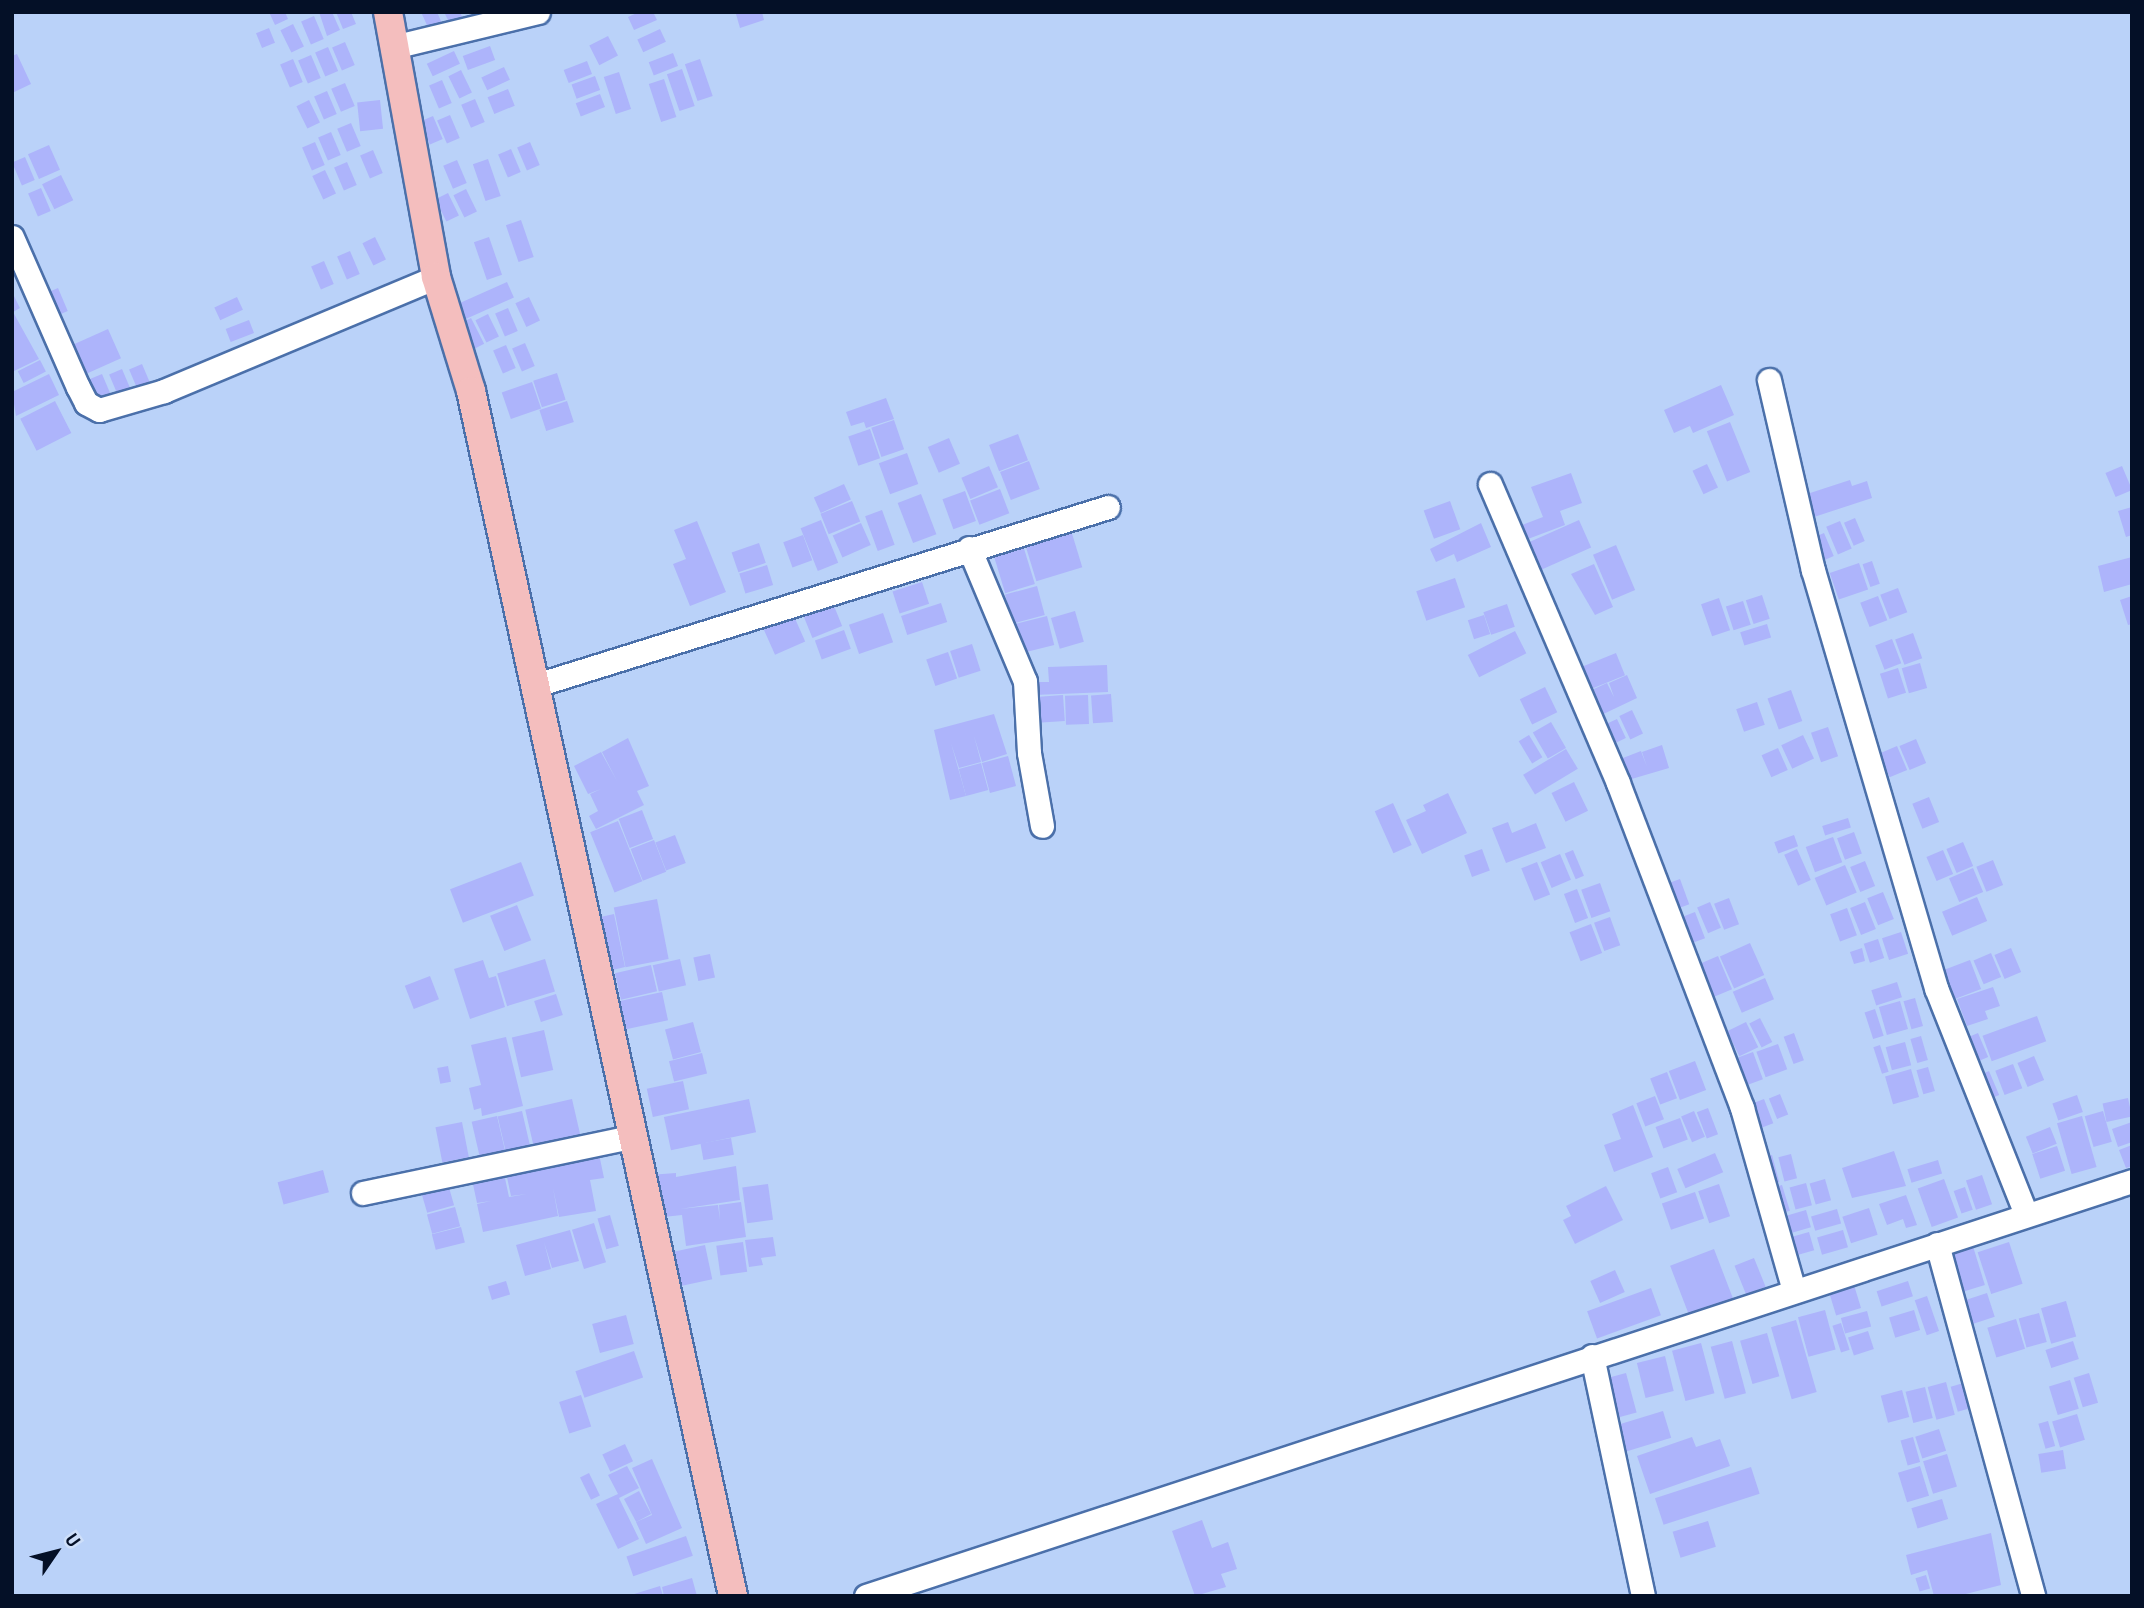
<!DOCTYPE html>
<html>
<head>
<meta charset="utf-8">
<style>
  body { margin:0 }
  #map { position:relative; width:2144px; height:1608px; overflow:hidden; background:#bad2f9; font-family:"Archivo Narrow",sans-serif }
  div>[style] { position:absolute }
  .building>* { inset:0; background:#adb4fb; transform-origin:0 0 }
  .roads { filter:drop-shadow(2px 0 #4b70aa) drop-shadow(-2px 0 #4b70aa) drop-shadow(0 2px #4b70aa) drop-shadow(0 -2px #4b70aa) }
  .minor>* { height:23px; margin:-11.5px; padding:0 11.5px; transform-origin:11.5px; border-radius:11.5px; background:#fff }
  .major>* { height:28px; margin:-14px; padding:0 14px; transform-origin:14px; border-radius:14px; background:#f4bebe }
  span { translate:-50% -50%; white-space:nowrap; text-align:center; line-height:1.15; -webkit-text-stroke:6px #cedff9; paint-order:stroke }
  .frame { position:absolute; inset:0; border:14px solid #041027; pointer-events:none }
  .north { position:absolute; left:21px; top:1517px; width:70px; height:70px; -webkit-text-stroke:5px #cedff9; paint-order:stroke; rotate:55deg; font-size:19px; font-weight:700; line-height:28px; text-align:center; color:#041027 }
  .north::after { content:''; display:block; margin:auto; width:24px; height:32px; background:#041027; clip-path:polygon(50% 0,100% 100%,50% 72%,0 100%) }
</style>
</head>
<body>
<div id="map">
  <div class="building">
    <div style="clip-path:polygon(269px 12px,285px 12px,288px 19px,275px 25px)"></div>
    <div style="clip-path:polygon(319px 12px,332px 12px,340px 30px,327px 36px)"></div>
    <div style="clip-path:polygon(336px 12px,351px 12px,356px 24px,343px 29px)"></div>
    <div style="clip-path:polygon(421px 12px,437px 12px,444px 28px,431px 34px)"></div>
    <div style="clip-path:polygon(444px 12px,460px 12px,463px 19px,450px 24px)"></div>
    <div style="clip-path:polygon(639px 12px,653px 12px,657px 20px,634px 30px,628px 17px)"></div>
    <div style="clip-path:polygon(762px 12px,764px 20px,740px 28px,736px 14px)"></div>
    <div style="left:314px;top:16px;width:25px;height:14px;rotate:67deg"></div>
    <div style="left:293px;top:24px;width:25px;height:14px;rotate:64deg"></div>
    <div style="left:269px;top:28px;width:16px;height:14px;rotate:68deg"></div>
    <div style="left:660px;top:29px;width:14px;height:25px;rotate:65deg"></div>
    <div style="left:608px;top:36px;width:22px;height:21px;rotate:63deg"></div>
    <div style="left:345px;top:42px;width:25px;height:14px;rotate:67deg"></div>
    <div style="left:490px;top:46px;width:15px;height:29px;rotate:70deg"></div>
    <div style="left:328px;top:47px;width:26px;height:14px;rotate:67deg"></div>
    <div style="left:454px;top:51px;width:14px;height:30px;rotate:65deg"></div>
    <div style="left:673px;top:53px;width:14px;height:26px;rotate:69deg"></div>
    <div style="clip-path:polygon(17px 54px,31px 84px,12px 93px,12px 56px)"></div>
    <div style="left:311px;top:55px;width:25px;height:14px;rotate:67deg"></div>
    <div style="left:293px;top:59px;width:25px;height:14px;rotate:67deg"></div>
    <div style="left:700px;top:59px;width:39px;height:16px;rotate:71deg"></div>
    <div style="left:587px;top:61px;width:14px;height:25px;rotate:69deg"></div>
    <div style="left:504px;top:67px;width:14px;height:25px;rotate:65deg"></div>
    <div style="left:682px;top:69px;width:39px;height:16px;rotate:71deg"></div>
    <div style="left:461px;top:70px;width:25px;height:14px;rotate:64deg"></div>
    <div style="left:619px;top:72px;width:39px;height:16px;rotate:72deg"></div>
    <div style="left:595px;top:76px;width:15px;height:25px;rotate:70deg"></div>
    <div style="left:664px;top:79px;width:40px;height:16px;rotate:72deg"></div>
    <div style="left:442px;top:80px;width:25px;height:14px;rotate:67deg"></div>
    <div style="left:345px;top:83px;width:25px;height:15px;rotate:67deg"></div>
    <div style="left:508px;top:89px;width:18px;height:22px;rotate:68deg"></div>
    <div style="left:327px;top:91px;width:25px;height:14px;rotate:67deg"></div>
    <div style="left:600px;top:94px;width:14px;height:26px;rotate:69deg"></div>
    <div style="left:475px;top:99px;width:25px;height:15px;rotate:67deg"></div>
    <div style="left:309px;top:100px;width:25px;height:14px;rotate:64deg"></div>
    <div style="left:380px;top:100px;width:29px;height:23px;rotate:84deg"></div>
    <div style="left:450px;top:115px;width:25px;height:14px;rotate:67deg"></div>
    <div style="left:433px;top:116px;width:25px;height:14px;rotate:67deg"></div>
    <div style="left:351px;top:123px;width:25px;height:15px;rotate:67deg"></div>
    <div style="left:331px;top:132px;width:25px;height:14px;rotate:67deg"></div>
    <div style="left:315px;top:142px;width:25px;height:14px;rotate:67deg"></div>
    <div style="left:530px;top:142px;width:25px;height:14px;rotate:67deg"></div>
    <div style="left:49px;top:145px;width:27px;height:23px;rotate:66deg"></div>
    <div style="left:511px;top:149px;width:25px;height:14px;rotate:67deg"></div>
    <div style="left:373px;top:150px;width:25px;height:14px;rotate:67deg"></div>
    <div style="left:25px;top:157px;width:25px;height:14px;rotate:67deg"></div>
    <div style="left:488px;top:159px;width:39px;height:16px;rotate:71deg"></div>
    <div style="left:457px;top:160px;width:25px;height:15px;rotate:67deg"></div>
    <div style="left:347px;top:162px;width:25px;height:14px;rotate:67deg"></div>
    <div style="left:325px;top:170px;width:26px;height:14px;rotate:65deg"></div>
    <div style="left:61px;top:175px;width:28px;height:21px;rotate:64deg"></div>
    <div style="left:41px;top:188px;width:25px;height:14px;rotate:67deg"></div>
    <div style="left:466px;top:189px;width:25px;height:14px;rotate:64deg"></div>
    <div style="left:448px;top:193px;width:25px;height:14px;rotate:64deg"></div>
    <div style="left:521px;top:220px;width:39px;height:16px;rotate:71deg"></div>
    <div style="left:375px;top:237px;width:25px;height:14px;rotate:64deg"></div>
    <div style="left:489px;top:237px;width:40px;height:16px;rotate:71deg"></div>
    <div style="left:350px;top:251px;width:25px;height:14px;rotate:67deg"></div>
    <div style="left:324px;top:261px;width:25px;height:14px;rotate:67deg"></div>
    <div style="left:507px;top:282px;width:17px;height:54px;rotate:66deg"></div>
    <div style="left:58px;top:288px;width:25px;height:14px;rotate:67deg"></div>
    <div style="clip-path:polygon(12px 292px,20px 308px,13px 312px,39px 359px,12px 372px)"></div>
    <div style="left:237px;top:297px;width:14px;height:25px;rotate:65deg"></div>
    <div style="left:529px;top:297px;width:26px;height:15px;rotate:65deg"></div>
    <div style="left:508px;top:308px;width:25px;height:14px;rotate:67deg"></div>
    <div style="left:488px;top:314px;width:25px;height:14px;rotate:64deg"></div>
    <div style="left:471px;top:318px;width:29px;height:13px;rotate:63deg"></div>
    <div style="left:249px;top:320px;width:14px;height:25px;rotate:69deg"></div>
    <div style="left:108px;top:329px;width:32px;height:44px;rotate:66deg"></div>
    <div style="left:525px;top:343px;width:25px;height:14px;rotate:67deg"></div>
    <div style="left:506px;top:345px;width:25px;height:14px;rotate:67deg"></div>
    <div style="left:40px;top:360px;width:13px;height:25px;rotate:63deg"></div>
    <div style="left:142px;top:364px;width:25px;height:14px;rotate:67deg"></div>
    <div style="left:122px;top:369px;width:25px;height:14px;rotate:67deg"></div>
    <div style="left:557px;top:373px;width:28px;height:25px;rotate:72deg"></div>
    <div style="clip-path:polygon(49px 374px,59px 395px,16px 416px,12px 392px)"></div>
    <div style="left:102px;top:374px;width:25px;height:15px;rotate:67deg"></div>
    <div style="left:532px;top:382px;width:28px;height:32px;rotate:71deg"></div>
    <div style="clip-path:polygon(1721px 385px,1734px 415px,1693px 433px,1690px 426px,1674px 433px,1664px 410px)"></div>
    <div style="clip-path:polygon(886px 398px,894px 419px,866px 428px,864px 422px,851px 426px,846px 412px)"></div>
    <div style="left:55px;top:401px;width:36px;height:39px;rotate:63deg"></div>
    <div style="left:567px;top:401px;width:22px;height:29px;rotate:72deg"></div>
    <div style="left:894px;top:420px;width:31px;height:24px;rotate:71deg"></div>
    <div style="left:1730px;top:422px;width:54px;height:25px;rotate:68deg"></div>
    <div style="left:870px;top:429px;width:31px;height:23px;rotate:71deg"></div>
    <div style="left:1018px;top:434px;width:28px;height:31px;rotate:69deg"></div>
    <div style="left:949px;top:438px;width:28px;height:23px;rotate:67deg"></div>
    <div style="left:907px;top:453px;width:33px;height:30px;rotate:70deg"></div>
    <div style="left:1029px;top:461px;width:30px;height:31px;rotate:69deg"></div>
    <div style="left:1707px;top:464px;width:26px;height:16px;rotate:65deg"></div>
    <div style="left:989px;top:466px;width:23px;height:30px;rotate:67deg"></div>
    <div style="left:2122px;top:466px;width:26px;height:18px;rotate:67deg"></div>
    <div style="clip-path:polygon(1571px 473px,1582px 503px,1560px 511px,1565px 525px,1517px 543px,1511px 529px,1543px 517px,1531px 487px)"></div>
    <div style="clip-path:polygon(1850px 480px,1852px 486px,1867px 481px,1872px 498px,1814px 517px,1807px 494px)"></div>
    <div style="left:844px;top:484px;width:17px;height:33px;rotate:66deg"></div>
    <div style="left:1000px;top:489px;width:26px;height:32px;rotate:69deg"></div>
    <div style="left:965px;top:491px;width:32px;height:24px;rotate:70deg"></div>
    <div style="left:921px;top:494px;width:43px;height:25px;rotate:69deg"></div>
    <div style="left:852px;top:501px;width:22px;height:34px;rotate:68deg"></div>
    <div style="left:1450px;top:501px;width:30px;height:28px;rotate:70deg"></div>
    <div style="clip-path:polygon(2132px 507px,2132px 535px,2126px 537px,2118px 511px)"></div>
    <div style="left:882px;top:510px;width:37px;height:18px;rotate:70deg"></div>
    <div style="left:1855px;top:518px;width:25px;height:12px;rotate:67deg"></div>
    <div style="left:821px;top:520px;width:46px;height:22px;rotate:68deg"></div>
    <div style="left:1579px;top:520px;width:30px;height:56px;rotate:66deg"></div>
    <div style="clip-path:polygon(697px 521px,726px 592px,690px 606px,673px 564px,686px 559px,674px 530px)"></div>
    <div style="left:1840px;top:521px;width:30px;height:15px;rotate:67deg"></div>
    <div style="left:861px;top:523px;width:24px;height:31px;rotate:66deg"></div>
    <div style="clip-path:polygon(1481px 523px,1491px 547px,1457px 562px,1454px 554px,1436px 562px,1430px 549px)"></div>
    <div style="left:1070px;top:527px;width:42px;height:48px;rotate:73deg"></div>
    <div style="left:1824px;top:533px;width:25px;height:12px;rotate:67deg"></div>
    <div style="left:803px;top:535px;width:27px;height:21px;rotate:70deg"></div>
    <div style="left:1022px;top:542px;width:44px;height:31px;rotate:73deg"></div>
    <div style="left:759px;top:543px;width:21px;height:29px;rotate:71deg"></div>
    <div style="left:1616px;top:545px;width:49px;height:25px;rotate:67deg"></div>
    <div style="clip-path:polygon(2132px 557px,2132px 584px,2104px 592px,2098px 566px)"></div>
    <div style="left:1872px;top:561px;width:24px;height:10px;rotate:71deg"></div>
    <div style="left:1859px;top:563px;width:28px;height:31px;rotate:71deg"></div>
    <div style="clip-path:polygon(1594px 564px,1613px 607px,1595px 615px,1571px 574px)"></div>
    <div style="left:767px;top:565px;width:21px;height:29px;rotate:73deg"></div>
    <div style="left:1455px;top:578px;width:31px;height:41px;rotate:71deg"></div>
    <div style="left:922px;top:582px;width:23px;height:31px;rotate:72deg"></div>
    <div style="left:1037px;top:586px;width:30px;height:33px;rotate:75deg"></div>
    <div style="left:1898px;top:588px;width:26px;height:19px;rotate:69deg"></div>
    <div style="left:1762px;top:595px;width:25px;height:17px;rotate:72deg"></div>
    <div style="left:1878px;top:596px;width:26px;height:19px;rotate:69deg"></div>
    <div style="clip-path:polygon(2132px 596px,2132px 624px,2128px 625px,2120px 600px)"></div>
    <div style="left:1719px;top:598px;width:34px;height:19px;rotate:71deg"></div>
    <div style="left:832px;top:601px;width:27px;height:32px;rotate:68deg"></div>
    <div style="left:1743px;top:601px;width:25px;height:18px;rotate:72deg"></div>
    <div style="left:941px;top:603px;width:20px;height:42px;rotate:72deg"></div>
    <div style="left:1507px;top:604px;width:24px;height:25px;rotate:71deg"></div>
    <div style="left:1075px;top:611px;width:32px;height:25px;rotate:74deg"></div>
    <div style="left:883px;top:613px;width:31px;height:36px;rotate:71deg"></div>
    <div style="left:793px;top:614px;width:30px;height:33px;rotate:66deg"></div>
    <div style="left:1484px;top:615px;width:20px;height:17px;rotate:72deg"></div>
    <div style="left:1047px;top:616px;width:30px;height:33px;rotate:76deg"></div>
    <div style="left:1767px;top:624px;width:14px;height:28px;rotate:73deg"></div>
    <div style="left:844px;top:630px;width:20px;height:31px;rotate:70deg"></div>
    <div style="left:1515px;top:631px;width:25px;height:53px;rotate:63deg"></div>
    <div style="left:1913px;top:633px;width:27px;height:19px;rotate:70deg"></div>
    <div style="left:1892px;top:639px;width:26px;height:18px;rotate:69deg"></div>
    <div style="left:972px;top:644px;width:28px;height:23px;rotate:72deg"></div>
    <div style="left:948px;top:652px;width:28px;height:23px;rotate:71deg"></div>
    <div style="left:1616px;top:653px;width:24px;height:42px;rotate:68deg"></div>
    <div style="left:1920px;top:663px;width:26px;height:19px;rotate:74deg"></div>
    <div style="clip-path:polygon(1107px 665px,1108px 692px,1034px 695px,1033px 682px,1049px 682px,1048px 667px)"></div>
    <div style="left:1898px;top:668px;width:26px;height:19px;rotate:72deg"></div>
    <div style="clip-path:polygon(1627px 675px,1637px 698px,1595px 718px,1583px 694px,1607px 683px,1614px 697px,1609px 683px)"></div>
    <div style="left:1545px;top:687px;width:28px;height:28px;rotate:64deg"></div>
    <div style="left:1791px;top:690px;width:33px;height:25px;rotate:70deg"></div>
    <div style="left:1111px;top:694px;width:28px;height:20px;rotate:86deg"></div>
    <div style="left:1063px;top:695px;width:26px;height:27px;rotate:86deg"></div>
    <div style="left:1088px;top:695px;width:29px;height:23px;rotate:88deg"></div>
    <div style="left:1757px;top:702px;width:24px;height:22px;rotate:71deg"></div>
    <div style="left:1632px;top:710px;width:26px;height:14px;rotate:65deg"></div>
    <div style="clip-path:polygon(994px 714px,1007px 754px,982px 762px,974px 736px,981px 762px,959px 768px,951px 743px,966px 796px,950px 800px,934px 730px)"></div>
    <div style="left:1617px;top:719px;width:21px;height:18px;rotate:65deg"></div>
    <div style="left:1551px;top:722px;width:30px;height:21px;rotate:60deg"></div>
    <div style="left:1828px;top:727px;width:31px;height:18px;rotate:71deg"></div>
    <div style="left:1529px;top:735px;width:26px;height:12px;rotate:59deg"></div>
    <div style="left:1803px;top:735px;width:26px;height:24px;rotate:65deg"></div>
    <div style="clip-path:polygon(628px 738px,649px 786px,637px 791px,644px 805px,596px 829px,589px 816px,598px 811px,590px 794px,601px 789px,588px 794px,574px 766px,601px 752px,617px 781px,602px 752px)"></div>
    <div style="left:1916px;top:739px;width:26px;height:18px;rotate:67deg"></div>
    <div style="clip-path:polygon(1662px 745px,1669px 768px,1618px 783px,1610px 763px,1641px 751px,1647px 767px,1642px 752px)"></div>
    <div style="left:1897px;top:746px;width:26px;height:19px;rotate:67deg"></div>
    <div style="left:1778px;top:748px;width:24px;height:18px;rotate:66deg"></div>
    <div style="left:1566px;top:749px;width:23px;height:50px;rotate:59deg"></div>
    <div style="left:1008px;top:756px;width:31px;height:27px;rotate:75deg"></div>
    <div style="left:981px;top:763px;width:28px;height:23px;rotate:75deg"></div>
    <div style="left:1574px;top:782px;width:32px;height:25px;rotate:64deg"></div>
    <div style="clip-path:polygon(1448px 793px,1467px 833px,1422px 854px,1406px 820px,1426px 811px,1423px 805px)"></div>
    <div style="left:1929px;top:797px;width:27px;height:18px;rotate:68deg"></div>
    <div style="left:1393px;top:803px;width:46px;height:20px;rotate:66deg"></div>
    <div style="left:642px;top:810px;width:31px;height:25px;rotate:69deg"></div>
    <div style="left:1848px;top:818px;width:10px;height:27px;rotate:73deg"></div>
    <div style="left:618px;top:821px;width:65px;height:30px;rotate:68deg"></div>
    <div style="clip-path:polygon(1508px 822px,1512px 833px,1536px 823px,1546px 848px,1506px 863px,1492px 828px)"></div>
    <div style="left:1854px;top:832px;width:23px;height:18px;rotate:70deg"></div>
    <div style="left:675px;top:835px;width:30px;height:21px;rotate:69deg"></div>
    <div style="left:1794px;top:835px;width:12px;height:21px;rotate:70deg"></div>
    <div style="left:1833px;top:837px;width:27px;height:29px;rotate:70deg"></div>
    <div style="left:654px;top:840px;width:34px;height:25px;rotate:69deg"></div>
    <div style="left:1963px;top:842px;width:26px;height:18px;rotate:67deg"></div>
    <div style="left:1482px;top:849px;width:23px;height:19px;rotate:70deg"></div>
    <div style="left:1797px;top:849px;width:34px;height:14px;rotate:66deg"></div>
    <div style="left:1573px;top:850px;width:28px;height:9px;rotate:67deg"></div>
    <div style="left:1943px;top:850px;width:26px;height:18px;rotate:67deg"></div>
    <div style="left:1560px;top:854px;width:28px;height:21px;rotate:67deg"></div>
    <div style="left:1993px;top:860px;width:27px;height:18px;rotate:68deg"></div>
    <div style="left:1865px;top:861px;width:27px;height:16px;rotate:68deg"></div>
    <div style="left:521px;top:862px;width:36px;height:76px;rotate:69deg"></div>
    <div style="left:1537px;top:862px;width:35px;height:17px;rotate:68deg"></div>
    <div style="left:1845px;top:865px;width:30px;height:33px;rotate:67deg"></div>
    <div style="left:1973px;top:868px;width:26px;height:26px;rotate:67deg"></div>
    <div style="left:1680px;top:879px;width:27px;height:22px;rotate:70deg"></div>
    <div style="left:1600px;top:883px;width:30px;height:20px;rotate:70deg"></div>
    <div style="left:1577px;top:889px;width:31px;height:14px;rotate:69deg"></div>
    <div style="left:1883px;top:892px;width:29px;height:17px;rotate:68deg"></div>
    <div style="left:1977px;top:897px;width:26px;height:38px;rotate:67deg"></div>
    <div style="left:1729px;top:898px;width:28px;height:16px;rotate:69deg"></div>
    <div style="left:657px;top:899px;width:61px;height:44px;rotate:79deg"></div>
    <div style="left:1710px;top:902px;width:28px;height:14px;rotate:67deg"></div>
    <div style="left:1865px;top:902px;width:29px;height:16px;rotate:68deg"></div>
    <div style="left:517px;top:905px;width:38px;height:29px;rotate:68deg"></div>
    <div style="left:1847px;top:908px;width:29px;height:18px;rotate:70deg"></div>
    <div style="left:1695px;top:912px;width:28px;height:16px;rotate:69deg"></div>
    <div style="clip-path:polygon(614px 914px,625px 967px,604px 972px,587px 920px)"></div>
    <div style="left:1610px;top:917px;width:30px;height:17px;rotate:70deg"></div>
    <div style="left:1591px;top:924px;width:31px;height:23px;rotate:69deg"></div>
    <div style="left:1901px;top:932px;width:23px;height:20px;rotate:72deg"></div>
    <div style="left:1878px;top:939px;width:20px;height:15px;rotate:72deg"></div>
    <div style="left:1750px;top:943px;width:35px;height:33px;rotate:66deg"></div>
    <div style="clip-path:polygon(1862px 948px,1865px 961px,1854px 964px,1850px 952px)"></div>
    <div style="left:2011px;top:948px;width:26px;height:18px;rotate:67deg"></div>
    <div style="left:1991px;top:953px;width:26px;height:19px;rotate:67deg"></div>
    <div style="left:710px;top:954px;width:24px;height:17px;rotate:78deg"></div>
    <div style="left:1718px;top:956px;width:36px;height:26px;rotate:67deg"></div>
    <div style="left:545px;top:959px;width:34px;height:50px;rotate:73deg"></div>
    <div style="left:680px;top:959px;width:27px;height:28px;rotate:77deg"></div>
    <div style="clip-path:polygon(483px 960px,489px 978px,496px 976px,505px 1007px,470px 1019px,454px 969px)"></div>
    <div style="left:1970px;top:960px;width:31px;height:33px;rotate:69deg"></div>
    <div style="left:651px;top:965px;width:27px;height:37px;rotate:77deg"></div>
    <div style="left:430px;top:976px;width:25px;height:27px;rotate:69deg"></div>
    <div style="left:1765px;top:978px;width:23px;height:35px;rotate:67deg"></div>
    <div style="left:1897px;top:982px;width:16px;height:27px;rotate:72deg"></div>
    <div style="clip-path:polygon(1993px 987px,2000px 1006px,1985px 1011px,1988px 1019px,1967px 1026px,1957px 999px)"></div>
    <div style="left:662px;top:992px;width:29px;height:44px;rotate:78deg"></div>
    <div style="left:556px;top:994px;width:22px;height:23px;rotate:72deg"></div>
    <div style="left:1915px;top:998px;width:29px;height:12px;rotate:74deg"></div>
    <div style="left:1900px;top:1001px;width:29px;height:22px;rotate:74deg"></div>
    <div style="left:1875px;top:1009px;width:28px;height:11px;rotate:72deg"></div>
    <div style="left:2037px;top:1016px;width:27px;height:58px;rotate:70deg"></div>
    <div style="left:1760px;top:1018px;width:27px;height:12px;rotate:63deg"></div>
    <div style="left:693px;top:1022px;width:31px;height:29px;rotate:75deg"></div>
    <div style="left:1746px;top:1022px;width:28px;height:21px;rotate:64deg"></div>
    <div style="left:544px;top:1030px;width:41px;height:33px;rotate:77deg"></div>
    <div style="left:1794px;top:1033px;width:29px;height:11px;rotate:70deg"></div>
    <div style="left:1978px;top:1033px;width:26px;height:18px;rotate:67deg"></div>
    <div style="left:1921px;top:1036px;width:25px;height:11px;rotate:74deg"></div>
    <div style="clip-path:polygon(506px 1037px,523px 1106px,482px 1116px,481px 1108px,474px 1110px,469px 1088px,481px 1085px,471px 1045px)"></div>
    <div style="left:1905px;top:1042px;width:24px;height:20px;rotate:75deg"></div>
    <div style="left:1778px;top:1044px;width:27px;height:23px;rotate:70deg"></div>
    <div style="left:1880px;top:1045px;width:28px;height:7px;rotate:72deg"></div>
    <div style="left:1753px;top:1052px;width:29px;height:29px;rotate:70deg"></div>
    <div style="left:702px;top:1053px;width:21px;height:34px;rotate:76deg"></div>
    <div style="left:2034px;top:1056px;width:26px;height:18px;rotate:67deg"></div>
    <div style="left:1695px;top:1061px;width:31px;height:28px;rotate:69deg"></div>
    <div style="left:2013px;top:1064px;width:26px;height:19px;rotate:69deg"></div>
    <div style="left:448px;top:1066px;width:16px;height:11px;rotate:79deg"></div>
    <div style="left:1928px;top:1067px;width:25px;height:12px;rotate:74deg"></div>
    <div style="left:1911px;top:1069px;width:29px;height:27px;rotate:74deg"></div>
    <div style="left:1989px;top:1071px;width:26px;height:18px;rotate:67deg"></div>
    <div style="left:1667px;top:1072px;width:28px;height:18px;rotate:69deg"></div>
    <div style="left:683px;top:1081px;width:29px;height:37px;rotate:78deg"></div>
    <div style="left:1780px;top:1094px;width:22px;height:12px;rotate:68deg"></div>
    <div style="left:2077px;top:1095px;width:18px;height:26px;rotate:71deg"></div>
    <div style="left:1655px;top:1096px;width:25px;height:20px;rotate:69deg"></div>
    <div style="left:2128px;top:1098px;width:19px;height:26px;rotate:78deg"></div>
    <div style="left:572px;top:1099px;width:43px;height:48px;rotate:77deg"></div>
    <div style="left:749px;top:1099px;width:34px;height:87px;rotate:78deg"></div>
    <div style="left:1764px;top:1099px;width:26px;height:19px;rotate:69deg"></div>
    <div style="clip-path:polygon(1633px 1105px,1653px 1157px,1614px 1172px,1604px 1145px,1621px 1139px,1612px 1114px)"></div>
    <div style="left:1708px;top:1108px;width:28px;height:12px;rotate:69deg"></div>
    <div style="left:522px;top:1111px;width:39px;height:25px;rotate:77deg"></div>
    <div style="left:1694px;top:1111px;width:28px;height:14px;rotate:67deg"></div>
    <div style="left:2103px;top:1111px;width:32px;height:19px;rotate:74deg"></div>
    <div style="left:497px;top:1116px;width:39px;height:26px;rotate:77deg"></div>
    <div style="left:2082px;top:1116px;width:53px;height:26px;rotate:74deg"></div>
    <div style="left:1680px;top:1118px;width:23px;height:26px;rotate:70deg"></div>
    <div style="left:462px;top:1122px;width:36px;height:27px;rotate:79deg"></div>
    <div style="clip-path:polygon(2132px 1122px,2132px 1142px,2118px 1147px,2112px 1129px)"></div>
    <div style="left:2050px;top:1127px;width:18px;height:26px;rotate:68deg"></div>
    <div style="left:731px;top:1138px;width:17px;height:31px;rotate:80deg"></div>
    <div style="clip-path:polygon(2132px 1145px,2132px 1166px,2126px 1168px,2119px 1150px)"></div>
    <div style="left:2057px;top:1146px;width:26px;height:26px;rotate:72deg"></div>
    <div style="clip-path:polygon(598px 1149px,604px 1178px,590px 1180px,596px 1211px,559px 1217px,553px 1188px,558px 1216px,483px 1232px,477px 1204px,491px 1201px,477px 1203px,471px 1175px,503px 1169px,509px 1197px,527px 1194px,511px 1196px,505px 1168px)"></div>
    <div style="clip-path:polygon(1894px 1151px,1906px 1186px,1852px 1198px,1842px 1168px)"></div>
    <div style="left:1715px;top:1153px;width:21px;height:41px;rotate:67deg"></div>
    <div style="left:1791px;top:1154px;width:25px;height:13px;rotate:76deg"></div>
    <div style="left:1772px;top:1155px;width:28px;height:14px;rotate:75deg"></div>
    <div style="left:1938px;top:1160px;width:14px;height:32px;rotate:73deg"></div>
    <div style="clip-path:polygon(736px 1166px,740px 1200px,680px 1209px,718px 1205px,720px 1220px,719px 1205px,741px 1202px,746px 1237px,686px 1246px,682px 1215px,654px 1218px,649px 1175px,676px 1173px,676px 1177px)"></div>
    <div style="left:1668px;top:1167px;width:27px;height:18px;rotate:70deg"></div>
    <div style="left:323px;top:1170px;width:23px;height:47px;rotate:75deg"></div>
    <div style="left:1982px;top:1175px;width:31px;height:17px;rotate:71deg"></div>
    <div style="left:1825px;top:1179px;width:22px;height:16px;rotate:74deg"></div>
    <div style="left:1944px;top:1179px;width:41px;height:28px;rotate:70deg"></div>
    <div style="left:1806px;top:1183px;width:23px;height:17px;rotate:75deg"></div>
    <div style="left:448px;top:1184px;width:22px;height:28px;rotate:74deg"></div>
    <div style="left:768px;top:1184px;width:36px;height:26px;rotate:82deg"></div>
    <div style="left:1719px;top:1184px;width:34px;height:22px;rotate:71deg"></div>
    <div style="left:1782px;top:1185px;width:27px;height:13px;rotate:73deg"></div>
    <div style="clip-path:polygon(1606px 1186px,1623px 1220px,1575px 1244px,1563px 1220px,1571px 1216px,1566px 1206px)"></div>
    <div style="left:1965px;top:1187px;width:24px;height:12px;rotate:71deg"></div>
    <div style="left:1695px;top:1192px;width:28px;height:35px;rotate:71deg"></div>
    <div style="clip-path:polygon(1906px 1195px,1917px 1225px,1906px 1228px,1903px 1219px,1887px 1225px,1879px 1204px)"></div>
    <div style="left:455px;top:1207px;width:20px;height:29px;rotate:75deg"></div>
    <div style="left:1869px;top:1208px;width:28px;height:28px;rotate:72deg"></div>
    <div style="left:1837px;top:1209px;width:15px;height:27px;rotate:74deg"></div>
    <div style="left:1806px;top:1210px;width:18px;height:25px;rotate:74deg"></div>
    <div style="left:610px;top:1215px;width:32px;height:13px;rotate:74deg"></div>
    <div style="left:594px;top:1223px;width:41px;height:23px;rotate:73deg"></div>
    <div style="left:461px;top:1227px;width:16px;height:30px;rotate:76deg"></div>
    <div style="clip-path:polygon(570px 1230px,579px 1261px,552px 1268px,544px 1242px,551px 1269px,525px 1276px,516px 1245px)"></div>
    <div style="left:1843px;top:1230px;width:18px;height:27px;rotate:74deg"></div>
    <div style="left:1809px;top:1232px;width:19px;height:23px;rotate:74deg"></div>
    <div style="clip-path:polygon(773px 1237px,776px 1256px,761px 1258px,763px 1265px,749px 1267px,745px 1240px)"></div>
    <div style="left:743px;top:1242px;width:30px;height:27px;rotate:82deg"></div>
    <div style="left:2009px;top:1242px;width:44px;height:33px;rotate:72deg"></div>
    <div style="left:1972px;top:1243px;width:44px;height:28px;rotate:73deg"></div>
    <div style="left:705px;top:1245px;width:35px;height:32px;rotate:78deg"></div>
    <div style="left:1714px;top:1249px;width:56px;height:47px;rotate:69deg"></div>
    <div style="left:1754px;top:1258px;width:31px;height:21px;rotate:68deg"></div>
    <div style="left:1615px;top:1270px;width:24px;height:27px;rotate:66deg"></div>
    <div style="left:506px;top:1281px;width:14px;height:19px;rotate:73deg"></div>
    <div style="left:1908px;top:1281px;width:16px;height:33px;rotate:72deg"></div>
    <div style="left:1854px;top:1285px;width:24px;height:26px;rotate:73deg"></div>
    <div style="left:1651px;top:1288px;width:29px;height:68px;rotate:70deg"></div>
    <div style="left:1987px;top:1293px;width:25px;height:28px;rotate:72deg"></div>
    <div style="left:1927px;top:1296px;width:37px;height:13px;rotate:71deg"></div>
    <div style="left:2066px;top:1301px;width:37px;height:26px;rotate:74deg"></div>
    <div style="left:1825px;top:1310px;width:41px;height:28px;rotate:75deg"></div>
    <div style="left:1914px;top:1310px;width:21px;height:26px;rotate:73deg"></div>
    <div style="left:1867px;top:1311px;width:16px;height:27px;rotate:75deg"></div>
    <div style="left:2039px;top:1313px;width:30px;height:21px;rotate:75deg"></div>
    <div style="left:626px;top:1315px;width:30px;height:35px;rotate:75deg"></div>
    <div style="left:2016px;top:1319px;width:31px;height:30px;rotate:73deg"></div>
    <div style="left:1796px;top:1320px;width:75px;height:26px;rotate:74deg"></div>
    <div style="left:1841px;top:1323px;width:28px;height:9px;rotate:72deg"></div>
    <div style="left:1868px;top:1331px;width:19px;height:21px;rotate:72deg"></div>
    <div style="left:1767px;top:1333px;width:45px;height:28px;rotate:74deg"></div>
    <div style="left:1732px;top:1341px;width:54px;height:22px;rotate:75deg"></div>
    <div style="left:2073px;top:1341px;width:19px;height:29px;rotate:72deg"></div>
    <div style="left:1701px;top:1343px;width:52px;height:30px;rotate:75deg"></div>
    <div style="left:634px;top:1351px;width:28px;height:62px;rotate:71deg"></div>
    <div style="left:1665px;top:1356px;width:36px;height:29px;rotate:76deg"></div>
    <div style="left:1626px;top:1373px;width:41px;height:27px;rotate:75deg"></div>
    <div style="left:2089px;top:1373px;width:31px;height:16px;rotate:73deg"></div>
    <div style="left:2070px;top:1380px;width:30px;height:22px;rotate:73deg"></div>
    <div style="left:1946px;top:1382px;width:34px;height:19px;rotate:75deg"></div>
    <div style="left:1967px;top:1382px;width:26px;height:17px;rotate:74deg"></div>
    <div style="left:1925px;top:1387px;width:32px;height:20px;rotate:76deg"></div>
    <div style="left:1902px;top:1390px;width:28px;height:22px;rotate:75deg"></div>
    <div style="left:581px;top:1395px;width:33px;height:23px;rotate:72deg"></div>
    <div style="left:1663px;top:1411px;width:28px;height:53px;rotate:73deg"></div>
    <div style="left:2077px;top:1414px;width:27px;height:26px;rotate:73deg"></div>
    <div style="left:2048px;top:1421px;width:26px;height:10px;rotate:74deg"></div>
    <div style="left:1939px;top:1429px;width:23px;height:25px;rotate:72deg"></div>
    <div style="clip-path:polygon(1692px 1437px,1696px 1447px,1720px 1439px,1730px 1466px,1650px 1494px,1637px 1456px)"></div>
    <div style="left:1913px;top:1437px;width:26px;height:13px;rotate:74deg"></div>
    <div style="left:625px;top:1444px;width:19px;height:25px;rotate:65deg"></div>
    <div style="left:2063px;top:1450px;width:19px;height:25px;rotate:81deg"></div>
    <div style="left:1947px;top:1454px;width:34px;height:25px;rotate:73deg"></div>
    <div style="clip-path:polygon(652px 1459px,682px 1528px,646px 1544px,636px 1522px,652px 1515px,632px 1468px)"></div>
    <div style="clip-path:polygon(627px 1466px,639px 1488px,619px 1498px,639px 1539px,618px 1549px,596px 1504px,618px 1494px,608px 1475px)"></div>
    <div style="left:1920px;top:1466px;width:31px;height:23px;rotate:73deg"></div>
    <div style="left:1751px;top:1467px;width:28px;height:101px;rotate:72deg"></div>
    <div style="left:589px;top:1473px;width:25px;height:10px;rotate:64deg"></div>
    <div style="left:639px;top:1491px;width:26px;height:17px;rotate:62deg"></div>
    <div style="left:1942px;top:1499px;width:21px;height:32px;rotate:73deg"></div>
    <div style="clip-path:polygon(1202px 1520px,1212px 1548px,1228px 1542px,1237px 1569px,1221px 1574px,1226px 1587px,1195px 1596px,1172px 1531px)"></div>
    <div style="left:1708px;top:1521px;width:27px;height:37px;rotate:73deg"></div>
    <div style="clip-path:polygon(1991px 1533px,2001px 1585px,1958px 1596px,1934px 1596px,1927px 1570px,1911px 1575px,1906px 1555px)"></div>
    <div style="left:686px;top:1536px;width:21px;height:63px;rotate:71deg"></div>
    <div style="left:1926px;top:1575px;width:14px;height:11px;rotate:73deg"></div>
    <div style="clip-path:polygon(692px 1578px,697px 1596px,664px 1596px,662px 1587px)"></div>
    <div style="clip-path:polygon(660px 1586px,663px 1596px,631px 1596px,631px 1595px)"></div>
  </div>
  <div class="roads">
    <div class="minor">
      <div style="left:397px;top:46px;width:145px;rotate:-13.6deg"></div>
      <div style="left:12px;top:237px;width:164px;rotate:66.3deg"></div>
      <div style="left:78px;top:387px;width:18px;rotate:63deg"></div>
      <div style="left:86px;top:403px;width:15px;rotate:28deg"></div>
      <div style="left:99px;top:410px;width:68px;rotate:-16.3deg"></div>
      <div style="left:164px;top:391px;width:295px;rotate:-22.7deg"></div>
      <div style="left:1769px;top:380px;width:195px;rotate:77deg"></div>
      <div style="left:1813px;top:570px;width:436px;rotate:73.6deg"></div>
      <div style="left:1936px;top:988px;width:243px;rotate:68.3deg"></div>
      <div style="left:1490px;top:484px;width:325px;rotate:66.8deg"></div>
      <div style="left:1618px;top:783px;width:348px;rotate:69.1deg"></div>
      <div style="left:1742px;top:1108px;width:190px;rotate:74.1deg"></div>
      <div style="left:969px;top:548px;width:144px;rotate:67.2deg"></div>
      <div style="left:1025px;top:681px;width:72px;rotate:86.8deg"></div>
      <div style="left:1029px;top:753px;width:74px;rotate:79.9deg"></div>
      <div style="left:533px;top:686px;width:602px;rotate:-17.29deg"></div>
      <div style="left:363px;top:1193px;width:274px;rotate:-11.8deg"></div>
      <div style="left:1937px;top:1244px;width:365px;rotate:74.7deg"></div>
      <div style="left:1592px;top:1356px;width:245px;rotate:78deg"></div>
      <div style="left:866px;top:1596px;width:1332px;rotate:-18.15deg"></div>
    </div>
    <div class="major">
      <div style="left:388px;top:12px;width:269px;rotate:79.7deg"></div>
      <div style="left:436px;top:277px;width:119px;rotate:72.9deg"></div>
      <div style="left:471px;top:391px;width:1233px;rotate:77.73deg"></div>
    </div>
  </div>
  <div class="frame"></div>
  <div class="north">U</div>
</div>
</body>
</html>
